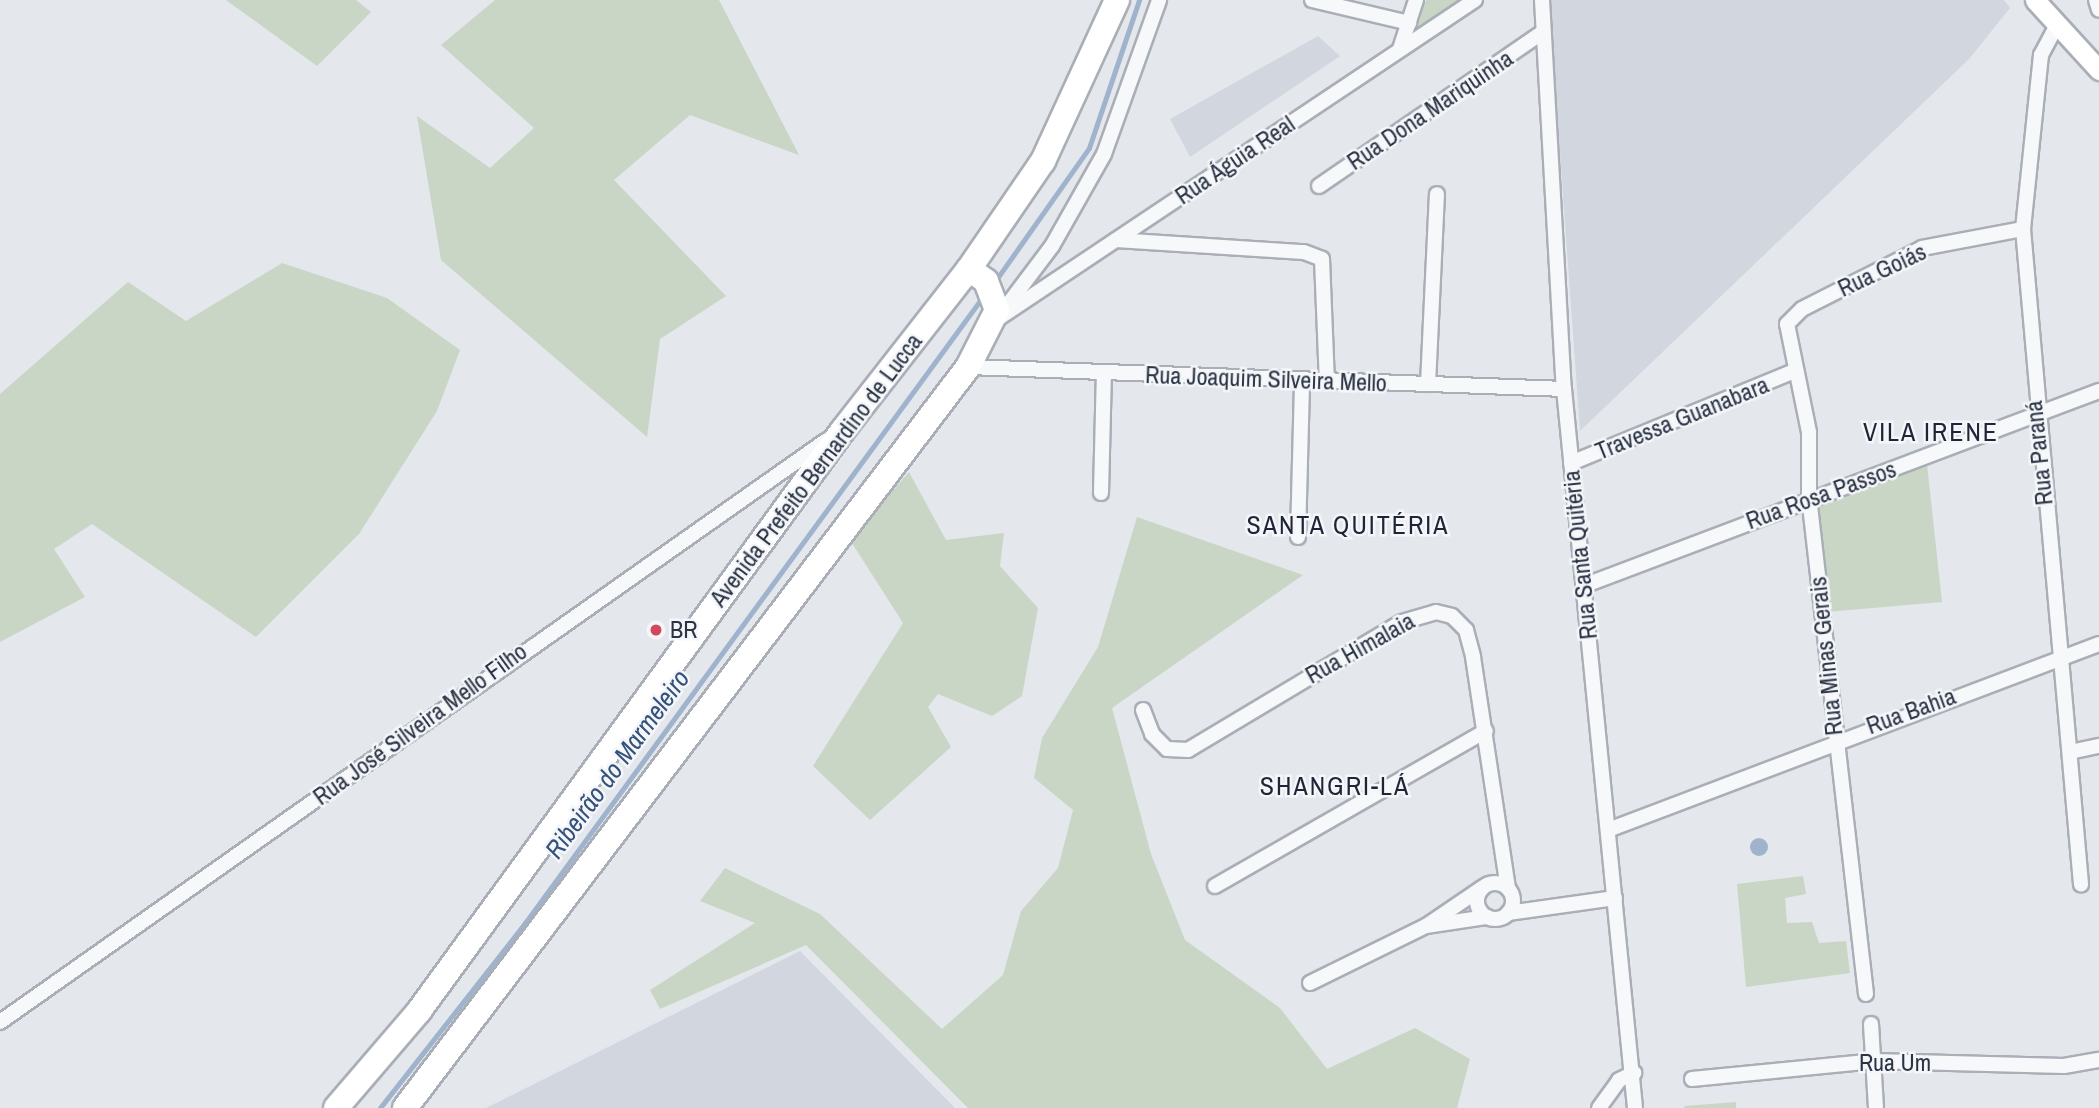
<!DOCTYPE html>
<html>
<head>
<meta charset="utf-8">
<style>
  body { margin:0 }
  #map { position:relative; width:2099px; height:1108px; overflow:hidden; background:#e4e7ec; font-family:"Archivo Narrow",sans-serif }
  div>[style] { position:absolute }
  .built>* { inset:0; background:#d2d6de }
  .green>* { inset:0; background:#c9d6c5 }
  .water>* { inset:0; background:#9fb4cc }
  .round { border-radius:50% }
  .stream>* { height:4.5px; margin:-2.25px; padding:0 2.25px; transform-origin:2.25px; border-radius:2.25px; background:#9fb4cc }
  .roads { filter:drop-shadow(2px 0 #a9aeb7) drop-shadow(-2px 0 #a9aeb7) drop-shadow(0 2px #a9aeb7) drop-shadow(0 -2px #a9aeb7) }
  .street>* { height:14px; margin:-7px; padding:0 7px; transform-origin:7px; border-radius:7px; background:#f7f8fa }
  .street>.ring { margin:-7px; padding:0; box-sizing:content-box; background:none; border:14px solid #f7f8fa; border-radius:50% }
  .secondary>* { height:19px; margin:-9.5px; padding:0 9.5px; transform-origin:9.5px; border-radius:9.5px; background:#fff }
  .highway>* { height:24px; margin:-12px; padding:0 12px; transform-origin:12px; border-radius:12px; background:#fff }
  .dots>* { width:19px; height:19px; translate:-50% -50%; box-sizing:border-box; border:4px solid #f4f6f9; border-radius:50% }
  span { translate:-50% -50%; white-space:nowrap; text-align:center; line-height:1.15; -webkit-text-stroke:5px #f4f6f9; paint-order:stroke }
  .street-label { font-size:24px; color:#2b3445 }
  .poi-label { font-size:24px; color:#2b3445 }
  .left { translate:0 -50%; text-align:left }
  .neighbourhood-label { font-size:26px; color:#1d2536; letter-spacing:2px }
  .water-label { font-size:26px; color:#34527a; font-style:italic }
</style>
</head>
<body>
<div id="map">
  <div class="built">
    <div style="clip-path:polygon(1549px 0,2004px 0,2010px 8px,1969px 59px,1580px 431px)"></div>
    <div style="clip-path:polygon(1318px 36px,1340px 56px,1190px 157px,1170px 119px)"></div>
    <div style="clip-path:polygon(800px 951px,955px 1108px,486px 1108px)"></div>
  </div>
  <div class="green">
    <div style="clip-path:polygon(226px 0,356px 0,371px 12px,317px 66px)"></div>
    <div style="clip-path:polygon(495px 0,719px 0,799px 155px,690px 115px,614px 180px,726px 296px,660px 339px,647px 437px,441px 260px,417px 116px,490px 168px,534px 128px,441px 45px)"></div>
    <div style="clip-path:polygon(1426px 0,1467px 0,1424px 31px,1418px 25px)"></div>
    <div style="clip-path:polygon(282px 263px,387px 298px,460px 350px,437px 411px,359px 534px,256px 637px,92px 524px,54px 549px,85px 597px,0 642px,0 394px,128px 282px,186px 321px)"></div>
    <div style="clip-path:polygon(1927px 464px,1942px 602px,1826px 612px,1815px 503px)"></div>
    <div style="clip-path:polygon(909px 472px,946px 540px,1004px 533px,1000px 566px,1038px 608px,1022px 696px,992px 716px,938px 694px,928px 707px,951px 747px,870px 820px,813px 766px,903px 623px,850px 540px)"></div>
    <div style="clip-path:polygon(1137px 517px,1303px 575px,1112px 708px,1151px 854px,1185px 940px,1280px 1008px,1327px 1069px,1415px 1028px,1470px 1059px,1457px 1108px,968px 1108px,806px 945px,660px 1009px,650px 990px,755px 923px,700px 901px,725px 868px,820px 914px,942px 1029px,1003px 975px,1021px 911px,1058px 868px,1073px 810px,1034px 778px,1042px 738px,1098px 647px)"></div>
    <div style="clip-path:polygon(1803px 876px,1806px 894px,1785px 898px,1787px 923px,1812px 922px,1819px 943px,1846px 941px,1850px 973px,1746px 987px,1737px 884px)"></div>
    <div style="clip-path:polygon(1736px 1102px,1736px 1108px,1685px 1108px,1684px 1106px)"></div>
  </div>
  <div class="water">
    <div class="round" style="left:1750px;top:838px;width:18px;height:18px"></div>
  </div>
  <div class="stream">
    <div style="left:996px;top:280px;width:161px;rotate:-54.8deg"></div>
    <div style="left:1089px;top:148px;width:156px;rotate:-71.3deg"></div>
    <div style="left:380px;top:1108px;width:235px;rotate:-51.9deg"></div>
    <div style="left:525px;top:923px;width:769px;rotate:-53.83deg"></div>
  </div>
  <div class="roads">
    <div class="street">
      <div style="left:1312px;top:0;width:100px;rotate:13.3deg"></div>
      <div style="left:1542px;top:0;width:390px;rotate:86.8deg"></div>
      <div style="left:1564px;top:389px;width:722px;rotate:84.36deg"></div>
      <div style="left:2096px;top:0;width:10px;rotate:73deg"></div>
      <div style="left:2057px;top:25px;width:34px;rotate:118deg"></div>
      <div style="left:2041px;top:55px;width:175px;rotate:95.9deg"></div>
      <div style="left:2023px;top:229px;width:658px;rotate:84.94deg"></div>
      <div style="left:1400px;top:49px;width:52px;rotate:-71.9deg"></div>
      <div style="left:1319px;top:186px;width:270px;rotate:-34.5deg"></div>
      <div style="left:1116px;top:240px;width:188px;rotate:3.7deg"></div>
      <div style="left:1304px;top:252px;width:19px;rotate:21deg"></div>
      <div style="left:1322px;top:259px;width:122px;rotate:87.7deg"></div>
      <div style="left:1003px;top:311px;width:81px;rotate:-53deg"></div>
      <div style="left:1052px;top:246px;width:106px;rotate:-60.5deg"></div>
      <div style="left:1104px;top:154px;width:164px;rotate:-70.3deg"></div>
      <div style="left:996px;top:320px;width:576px;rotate:-33.75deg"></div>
      <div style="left:968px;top:367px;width:596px;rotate:2.11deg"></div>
      <div style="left:1428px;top:384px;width:190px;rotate:-87.3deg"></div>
      <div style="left:1571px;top:463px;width:239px;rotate:-22.4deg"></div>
      <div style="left:1101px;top:493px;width:120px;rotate:-88.6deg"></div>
      <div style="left:1298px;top:537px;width:157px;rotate:-88.5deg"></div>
      <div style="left:1583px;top:586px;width:552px;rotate:-20.7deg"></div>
      <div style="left:1143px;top:710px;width:26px;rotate:69deg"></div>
      <div style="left:1152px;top:734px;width:21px;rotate:45deg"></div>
      <div style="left:1167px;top:749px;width:21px;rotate:3deg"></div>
      <div style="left:1188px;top:750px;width:249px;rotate:-30.9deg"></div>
      <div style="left:1402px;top:622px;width:35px;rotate:-16deg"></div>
      <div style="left:1436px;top:612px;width:16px;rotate:14deg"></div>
      <div style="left:1452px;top:616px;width:20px;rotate:45deg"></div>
      <div style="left:1466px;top:630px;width:28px;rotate:75deg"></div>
      <div style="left:1473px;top:657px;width:234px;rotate:81.4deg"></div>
      <div style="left:2070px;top:752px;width:30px;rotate:-12deg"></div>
      <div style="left:1608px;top:830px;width:525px;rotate:-20.75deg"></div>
      <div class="ring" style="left:1477px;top:883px;width:22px;height:22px"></div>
      <div style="left:1215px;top:886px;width:312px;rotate:-29.8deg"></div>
      <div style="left:1508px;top:913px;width:108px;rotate:-8deg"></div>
      <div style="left:1426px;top:926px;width:62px;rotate:-8.4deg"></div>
      <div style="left:1310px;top:983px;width:129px;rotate:-26.2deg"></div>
      <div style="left:1426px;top:926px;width:68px;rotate:-34.2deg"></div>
      <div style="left:1866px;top:994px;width:500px;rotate:-96.54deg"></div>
      <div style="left:1809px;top:497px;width:65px;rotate:-90deg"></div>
      <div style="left:1809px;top:432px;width:110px;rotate:-101.5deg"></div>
      <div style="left:1787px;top:324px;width:21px;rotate:-45deg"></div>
      <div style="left:1802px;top:309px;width:135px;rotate:-26.9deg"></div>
      <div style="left:1922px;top:248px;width:103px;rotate:-10.7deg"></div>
      <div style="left:0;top:1022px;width:1011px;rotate:-35.14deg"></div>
      <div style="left:1871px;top:1024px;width:84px;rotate:86.6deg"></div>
      <div style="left:1692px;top:1079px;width:183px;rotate:-5.6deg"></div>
      <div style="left:1874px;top:1061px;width:190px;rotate:1.5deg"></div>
      <div style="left:2064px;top:1066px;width:36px;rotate:-10deg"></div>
      <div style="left:1599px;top:1108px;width:34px;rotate:-54deg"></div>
      <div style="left:1619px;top:1080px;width:17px;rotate:-25deg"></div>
    </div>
    <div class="secondary">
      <div style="left:2035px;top:0;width:95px;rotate:47.6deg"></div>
    </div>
    <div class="highway">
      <div style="left:336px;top:1108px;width:128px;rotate:-49.4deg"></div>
      <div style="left:419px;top:1011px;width:719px;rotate:-53.88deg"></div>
      <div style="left:843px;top:430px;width:204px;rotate:-52deg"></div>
      <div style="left:969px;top:269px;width:131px;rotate:-55.6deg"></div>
      <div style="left:1043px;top:161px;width:177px;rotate:-65.3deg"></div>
      <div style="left:405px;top:1108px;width:931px;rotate:-52.77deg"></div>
      <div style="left:968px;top:367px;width:64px;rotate:-63deg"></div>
      <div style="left:997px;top:310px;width:31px;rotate:-111deg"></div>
      <div style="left:986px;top:281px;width:21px;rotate:-145deg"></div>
    </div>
  </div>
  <div class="dots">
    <div style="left:656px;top:630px;background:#d1495b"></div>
  </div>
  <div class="street-label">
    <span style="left:1430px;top:110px;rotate:-34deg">Rua Dona Mariquinha</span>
    <span style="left:1235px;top:160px;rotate:-34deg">Rua Águia Real</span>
    <span style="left:1882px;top:270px;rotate:-25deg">Rua Goiás</span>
    <span style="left:1266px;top:379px;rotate:2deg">Rua Joaquim Silveira Mello</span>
    <span style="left:1682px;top:418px;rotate:-22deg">Travessa Guanabara</span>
    <span style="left:2039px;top:453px;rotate:-96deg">Rua Paraná</span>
    <span style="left:816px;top:470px;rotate:-53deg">Avenida Prefeito Bernardino de Lucca</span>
    <span style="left:1821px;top:495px;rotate:-20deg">Rua Rosa Passos</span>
    <span style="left:1580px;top:555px;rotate:-96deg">Rua Santa Quitéria</span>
    <span style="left:1360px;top:648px;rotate:-29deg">Rua Himalaia</span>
    <span style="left:1826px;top:656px;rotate:-96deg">Rua Minas Gerais</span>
    <span style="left:1911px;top:711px;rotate:-20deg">Rua Bahia</span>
    <span style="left:420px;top:724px;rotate:-36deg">Rua José Silveira Mello Filho</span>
    <span style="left:1895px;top:1063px">Rua Um</span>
  </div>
  <div class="poi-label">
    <span class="left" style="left:670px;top:630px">BR</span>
  </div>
  <div class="neighbourhood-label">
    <span style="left:1931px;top:432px">VILA IRENE</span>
    <span style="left:1348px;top:525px">SANTA QUITÉRIA</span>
    <span style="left:1335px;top:786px">SHANGRI-LÁ</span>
  </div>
  <div class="water-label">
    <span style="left:617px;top:764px;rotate:-54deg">Ribeirão do Marmeleiro</span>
  </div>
</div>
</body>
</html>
